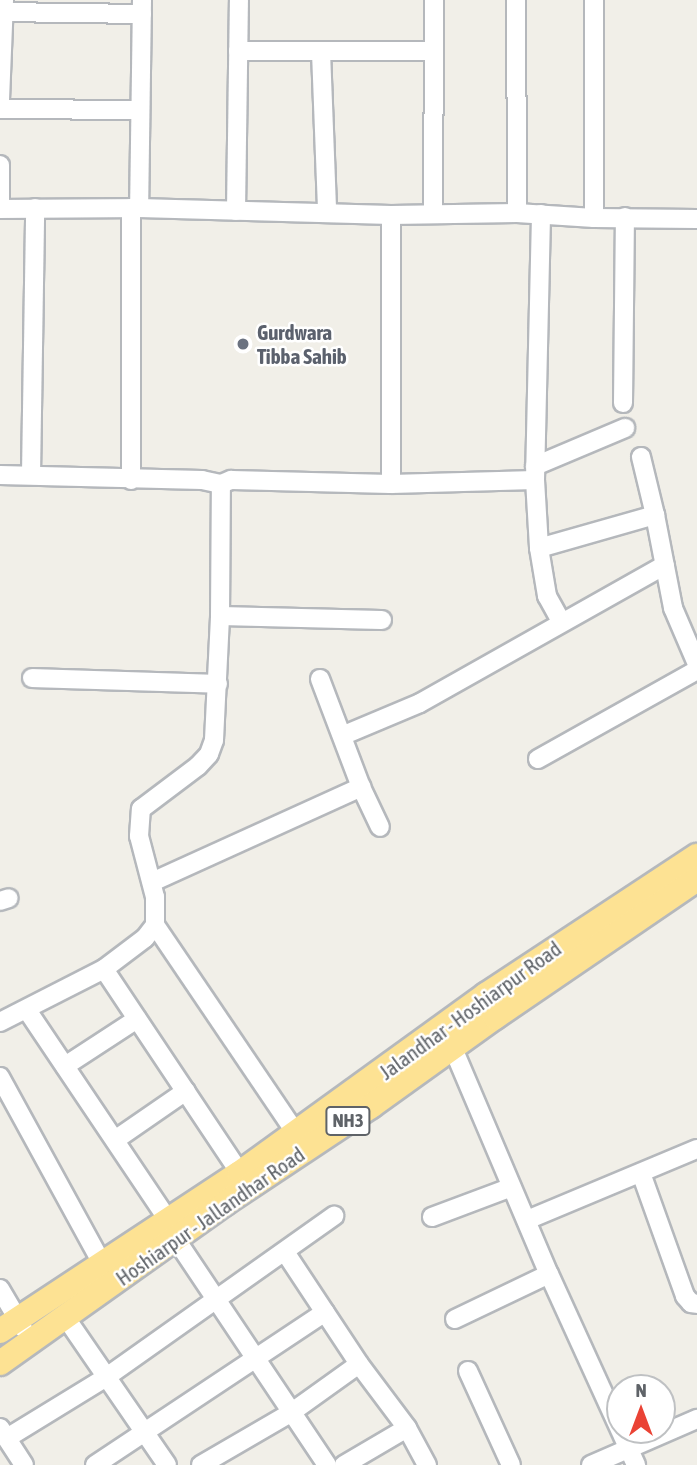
<!DOCTYPE html>
<html>
<head>
<meta charset="utf-8">
<style>
  body { margin:0 }
  #map { position:relative; width:697px; height:1465px; overflow:hidden; background:#f1efe8; font-family:"Asap Condensed",sans-serif }
  div>[style] { position:absolute }
  .roads { filter:drop-shadow(2px 0 #b5b8bc) drop-shadow(-2px 0 #b5b8bc) drop-shadow(0 2px #b5b8bc) drop-shadow(0 -2px #b5b8bc) }
  .minor>* { height:18px; margin:-9px; padding:0 9px; transform-origin:9px; border-radius:9px; background:#fff }
  .highway>* { height:24px; margin:-12px; padding:0 12px; transform-origin:12px; border-radius:12px; background:#fde293 }
  .dots>* { width:19px; height:19px; translate:-50% -50%; box-sizing:border-box; border:4px solid #fff; border-radius:50% }
  span { translate:-50% -50%; white-space:nowrap; text-align:center; line-height:1.15; -webkit-text-stroke:5px #fff; paint-order:stroke }
  .shield-label span { padding:2px 5px; background:#fff; border:2px solid; border-radius:5px; -webkit-text-stroke-width:0 }
  .shield-label { font-size:19px; color:#5f6368; font-weight:700 }
  .worship-label { font-size:21px; color:#5b616d; font-weight:700 }
  .left { translate:0 -50%; text-align:left }
  .street-label { font-size:21px; color:#5f6368 }
  .north { position:absolute; left:606px; top:1374px; width:70px; height:70px; box-sizing:border-box; background:#fff; border:2px solid #bfc1c3; border-radius:50%; rotate:0deg; font-size:19px; font-weight:700; line-height:28px; text-align:center; color:#5f6368 }
  .north::after { content:''; display:block; margin:auto; width:24px; height:32px; background:#ea4335; clip-path:polygon(50% 0,100% 100%,50% 72%,0 100%) }
</style>
</head>
<body>
<div id="map">
  <div class="roads">
    <div class="minor">
      <div style="left:142px;top:0;width:208px;rotate:90.8deg"></div>
      <div style="left:139px;top:208px;width:252px;rotate:1.6deg"></div>
      <div style="left:391px;top:215px;width:269px;rotate:90deg"></div>
      <div style="left:391px;top:484px;width:144px;rotate:-1.6deg"></div>
      <div style="left:535px;top:480px;width:68px;rotate:86.6deg"></div>
      <div style="left:539px;top:548px;width:121px;rotate:-15.9deg"></div>
      <div style="left:655px;top:515px;width:95px;rotate:79deg"></div>
      <div style="left:673px;top:608px;width:61px;rotate:66.8deg"></div>
      <div style="left:516px;top:0;width:213px;rotate:89.7deg"></div>
      <div style="left:594px;top:0;width:218px;rotate:90deg"></div>
      <div style="left:0;top:12px;width:142px;rotate:0.8deg"></div>
      <div style="left:238px;top:51px;width:196px"></div>
      <div style="left:321px;top:52px;width:159px;rotate:87.8deg"></div>
      <div style="left:0;top:100px;width:100px;rotate:-87.7deg"></div>
      <div style="left:0;top:109px;width:138px;rotate:0.4deg"></div>
      <div style="left:0;top:165px;width:44px;rotate:90deg"></div>
      <div style="left:131px;top:208px;width:272px;rotate:90deg"></div>
      <div style="left:0;top:209px;width:139px;rotate:-0.4deg"></div>
      <div style="left:236px;top:211px;width:211px;rotate:-89.2deg"></div>
      <div style="left:433px;top:213px;width:213px;rotate:-89.7deg"></div>
      <div style="left:391px;top:215px;width:126px;rotate:-0.9deg"></div>
      <div style="left:517px;top:213px;width:77px;rotate:3.7deg"></div>
      <div style="left:594px;top:218px;width:103px;rotate:0.6deg"></div>
      <div style="left:623px;top:403px;width:186px;rotate:-89.4deg"></div>
      <div style="left:641px;top:457px;width:60px;rotate:76.4deg"></div>
      <div style="left:535px;top:466px;width:98px;rotate:-22.9deg"></div>
      <div style="left:0;top:475px;width:202px;rotate:1.4deg"></div>
      <div style="left:202px;top:480px;width:19px;rotate:12deg"></div>
      <div style="left:31px;top:475px;width:267px;rotate:-89.1deg"></div>
      <div style="left:535px;top:480px;width:266px;rotate:-88.7deg"></div>
      <div style="left:539px;top:548px;width:49px;rotate:80.5deg"></div>
      <div style="left:547px;top:596px;width:29px;rotate:61deg"></div>
      <div style="left:220px;top:616px;width:162px;rotate:1.4deg"></div>
      <div style="left:32px;top:678px;width:186px;rotate:1.8deg"></div>
      <div style="left:320px;top:679px;width:116px;rotate:69.2deg"></div>
      <div style="left:361px;top:787px;width:44px;rotate:64.6deg"></div>
      <div style="left:344px;top:735px;width:82px;rotate:-22.8deg"></div>
      <div style="left:420px;top:703px;width:281px;rotate:-29.4deg"></div>
      <div style="left:538px;top:759px;width:182px;rotate:-29.2deg"></div>
      <div style="left:152px;top:882px;width:230px;rotate:-24.4deg"></div>
      <div style="left:0;top:901px;width:9px;rotate:-18deg"></div>
      <div style="left:155px;top:925px;width:262px;rotate:55.9deg"></div>
      <div style="left:27px;top:1010px;width:253px;rotate:56.1deg"></div>
      <div style="left:0;top:1022px;width:117px;rotate:-27deg"></div>
      <div style="left:452px;top:1046px;width:248px;rotate:67deg"></div>
      <div style="left:549px;top:1274px;width:210px;rotate:65.5deg"></div>
      <div style="left:65px;top:1066px;width:86px;rotate:-33.1deg"></div>
      <div style="left:0;top:1077px;width:212px;rotate:61.3deg"></div>
      <div style="left:115px;top:1140px;width:86px;rotate:-34.6deg"></div>
      <div style="left:240px;top:1173px;width:245px;rotate:-123.7deg"></div>
      <div style="left:104px;top:969px;width:51px;rotate:-37.1deg"></div>
      <div style="left:145px;top:938px;width:16px;rotate:-52deg"></div>
      <div style="left:155px;top:925px;width:28px;rotate:-90deg"></div>
      <div style="left:155px;top:897px;width:63px;rotate:-104.7deg"></div>
      <div style="left:139px;top:836px;width:27px;rotate:-86deg"></div>
      <div style="left:141px;top:809px;width:71px;rotate:-37deg"></div>
      <div style="left:198px;top:766px;width:16px;rotate:-47deg"></div>
      <div style="left:209px;top:754px;width:15px;rotate:-70deg"></div>
      <div style="left:214px;top:740px;width:124px;rotate:-87.2deg"></div>
      <div style="left:220px;top:616px;width:132px;rotate:-89.6deg"></div>
      <div style="left:221px;top:484px;width:11px;rotate:-22deg"></div>
      <div style="left:231px;top:480px;width:160px;rotate:1.4deg"></div>
      <div style="left:641px;top:1173px;width:131px;rotate:70.3deg"></div>
      <div style="left:685px;top:1296px;width:9px;rotate:49deg"></div>
      <div style="left:691px;top:1303px;width:6px;rotate:9deg"></div>
      <div style="left:432px;top:1217px;width:85px;rotate:-20.6deg"></div>
      <div style="left:527px;top:1220px;width:184px;rotate:-22.7deg"></div>
      <div style="left:175px;top:1238px;width:273px;rotate:56.2deg"></div>
      <div style="left:285px;top:1252px;width:134px;rotate:56.5deg"></div>
      <div style="left:359px;top:1364px;width:80px;rotate:53.1deg"></div>
      <div style="left:407px;top:1428px;width:42px;rotate:61.6deg"></div>
      <div style="left:0;top:1289px;width:45px;rotate:59.5deg"></div>
      <div style="left:66px;top:1318px;width:178px;rotate:55.5deg"></div>
      <div style="left:455px;top:1319px;width:104px;rotate:-25.6deg"></div>
      <div style="left:468px;top:1371px;width:103px;rotate:65.4deg"></div>
      <div style="left:0;top:1428px;width:44px;rotate:57deg"></div>
      <div style="left:7px;top:1438px;width:115px;rotate:-31.5deg"></div>
      <div style="left:105px;top:1378px;width:281px;rotate:-35.3deg"></div>
      <div style="left:95px;top:1465px;width:276px;rotate:-33.6deg"></div>
      <div style="left:201px;top:1465px;width:105px;rotate:-30.2deg"></div>
      <div style="left:292px;top:1412px;width:82px;rotate:-35.6deg"></div>
      <div style="left:344px;top:1465px;width:73px;rotate:-30.4deg"></div>
      <div style="left:591px;top:1465px;width:116px;rotate:-23.5deg"></div>
    </div>
    <div class="highway">
      <div style="left:0;top:1331px;width:287px;rotate:-33.4deg"></div>
      <div style="left:240px;top:1173px;width:304px;rotate:-35.9deg"></div>
      <div style="left:486px;top:995px;width:253px;rotate:-33.4deg"></div>
      <div style="left:0;top:1363px;width:276px;rotate:-35.4deg"></div>
      <div style="left:225px;top:1203px;width:175px;rotate:-33.6deg"></div>
      <div style="left:371px;top:1106px;width:153px;rotate:-35.7deg"></div>
      <div style="left:495px;top:1017px;width:245px;rotate:-34.3deg"></div>
    </div>
  </div>
  <div class="dots">
    <div style="left:243px;top:344px;background:#6b7280"></div>
  </div>
  <div class="shield-label">
    <span style="left:348px;top:1121px">NH3</span>
  </div>
  <div class="worship-label">
    <span class="left" style="left:257px;top:344px">Gurdwara<br>Tibba Sahib</span>
  </div>
  <div class="street-label">
    <span style="left:470px;top:1010px;rotate:-36deg">Jalandhar - Hoshiarpur Road</span>
    <span style="left:210px;top:1216px;rotate:-35deg">Hoshiarpur - Jallandhar Road</span>
  </div>
  <div class="north">N</div>
</div>
</body>
</html>
